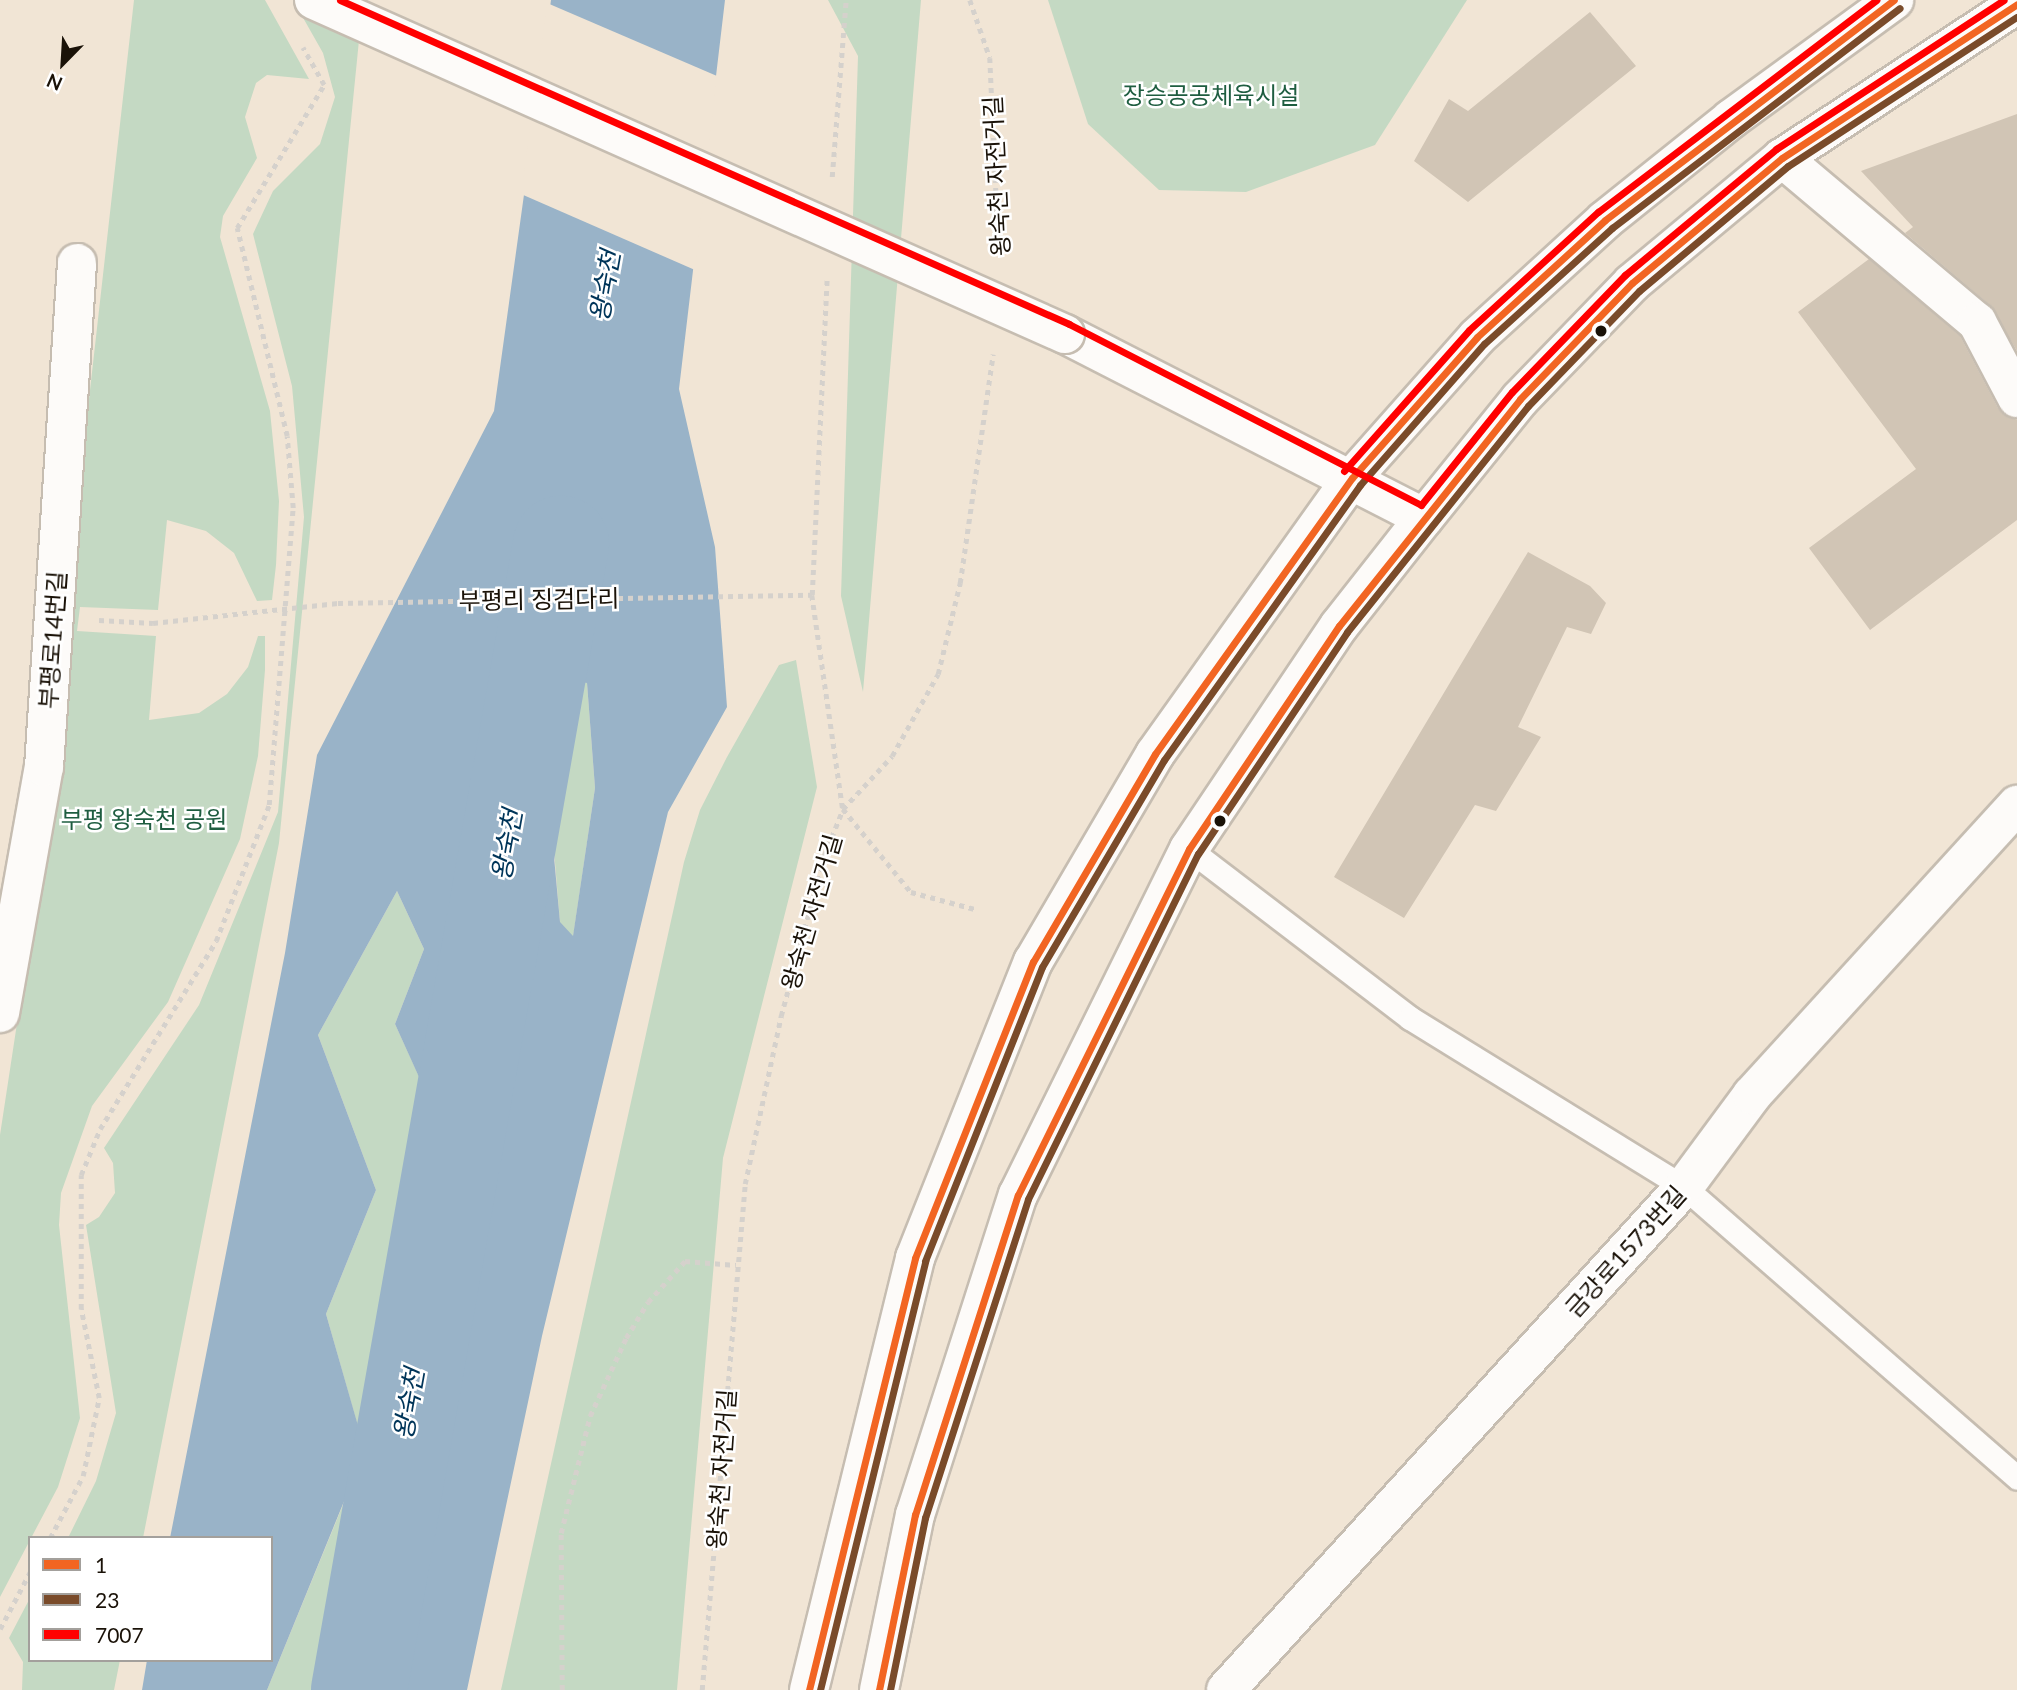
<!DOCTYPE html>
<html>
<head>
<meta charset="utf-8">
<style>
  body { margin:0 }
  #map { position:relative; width:2017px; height:1690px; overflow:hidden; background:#f1e5d5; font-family:Lato,"Noto Sans KR",sans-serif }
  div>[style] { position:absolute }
  .green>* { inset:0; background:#c4d9c3 }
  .water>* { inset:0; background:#99b3c8 }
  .pier>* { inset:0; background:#f1e5d5 }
  .river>* { height:96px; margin:-48px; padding:0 48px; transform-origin:48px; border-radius:48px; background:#99b3c8 }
  .building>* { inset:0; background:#d1c5b5 }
  .path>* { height:4.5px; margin-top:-2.25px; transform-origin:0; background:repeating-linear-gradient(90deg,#d5d1cc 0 5px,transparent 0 10px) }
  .roads { filter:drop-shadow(2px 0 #c6bdb1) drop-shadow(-2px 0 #c6bdb1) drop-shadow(0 2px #c6bdb1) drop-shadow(0 -2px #c6bdb1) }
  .lane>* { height:23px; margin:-11.5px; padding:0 11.5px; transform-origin:11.5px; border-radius:11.5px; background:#fdfbf9 }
  .street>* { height:38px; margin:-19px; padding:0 19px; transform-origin:19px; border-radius:19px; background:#fdfbf9 }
  .secondary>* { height:38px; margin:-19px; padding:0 19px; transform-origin:19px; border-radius:19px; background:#fdfbf9 }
  .bridges { filter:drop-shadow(2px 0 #c6bdb1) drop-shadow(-2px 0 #c6bdb1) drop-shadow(0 2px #c6bdb1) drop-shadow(0 -2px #c6bdb1) }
  .street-bridge>* { height:38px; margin:-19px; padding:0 19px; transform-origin:19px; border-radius:19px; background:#fdfbf9 }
  .bus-1>* { height:7px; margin:-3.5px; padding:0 3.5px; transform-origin:3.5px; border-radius:3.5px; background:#f26522 }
  .bus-2>* { height:7px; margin:-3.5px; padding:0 3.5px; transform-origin:3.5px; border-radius:3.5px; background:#7a4b2a }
  .bus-3>* { height:7px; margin:-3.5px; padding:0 3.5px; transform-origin:3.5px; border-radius:3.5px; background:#f00 }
  .dots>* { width:19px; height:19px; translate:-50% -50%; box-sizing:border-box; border:4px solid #fff; border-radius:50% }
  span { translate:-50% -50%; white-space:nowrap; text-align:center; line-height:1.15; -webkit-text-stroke:5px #fff; paint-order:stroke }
  .park-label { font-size:24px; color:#1e5d40 }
  .street-label { font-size:24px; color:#1a1208 }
  .water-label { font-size:26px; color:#003559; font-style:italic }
  .legend { position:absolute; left:28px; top:1536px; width:245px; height:126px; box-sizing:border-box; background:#fff; border:2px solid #a3a09c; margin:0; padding:9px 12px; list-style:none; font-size:21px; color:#1a1208 }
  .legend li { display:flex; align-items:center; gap:14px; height:35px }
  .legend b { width:35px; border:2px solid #a3a09c }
  .north { position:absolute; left:28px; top:28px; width:70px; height:70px; -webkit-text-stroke:5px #fff; paint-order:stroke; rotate:204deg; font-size:19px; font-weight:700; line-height:28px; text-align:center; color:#1a1208 }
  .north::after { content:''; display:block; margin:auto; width:24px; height:32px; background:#1a1208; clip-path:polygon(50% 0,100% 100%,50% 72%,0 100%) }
</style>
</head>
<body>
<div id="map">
  <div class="green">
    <div style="clip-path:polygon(134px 0,265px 0,309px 79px,267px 75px,256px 83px,245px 117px,257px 158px,223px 216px,220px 237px,270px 411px,279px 501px,276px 565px,272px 600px,257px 601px,234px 553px,206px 531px,167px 520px,158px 610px,80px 607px,77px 631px,156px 636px,149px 720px,199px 713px,227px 694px,248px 667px,258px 636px,265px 636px,265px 670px,258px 756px,240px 839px,168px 1002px,92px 1106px,61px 1193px,59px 1225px,80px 1418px,58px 1487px,0 1597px,0 1135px,23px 984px)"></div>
    <div style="clip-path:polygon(293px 0,363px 0,279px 843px,143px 1538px,68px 1538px,96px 1481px,116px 1413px,86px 1225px,99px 1217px,115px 1193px,113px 1163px,104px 1148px,199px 1005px,278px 812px,304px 517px,292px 386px,253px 234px,273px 191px,320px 144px,335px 97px,323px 53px)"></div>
    <div style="clip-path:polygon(828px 0,921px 0,863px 692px,841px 596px,858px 56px)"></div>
    <div style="clip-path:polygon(1048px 0,1467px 0,1375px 145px,1246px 192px,1159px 190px,1088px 124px)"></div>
    <div style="clip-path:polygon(796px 660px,817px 787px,723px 1158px,677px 1690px,501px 1690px,684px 862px,700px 810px,727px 757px,779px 665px)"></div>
    <div style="clip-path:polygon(507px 672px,587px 683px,595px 788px,573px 937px,560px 923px,553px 838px,507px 1017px,495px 998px,486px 868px,470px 796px,498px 727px)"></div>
    <div style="clip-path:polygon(397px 891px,424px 949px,395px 1024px,433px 1107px,417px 1273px,432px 1434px,398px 1569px,313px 1690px,267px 1690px,365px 1451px,326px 1314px,376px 1190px,318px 1035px)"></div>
    <div style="clip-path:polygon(30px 1598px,30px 1660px,120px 1660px,114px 1690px,22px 1690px,23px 1662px,9px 1638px)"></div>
  </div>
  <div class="water">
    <div style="clip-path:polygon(evenodd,551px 0,725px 0,679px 389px,715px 547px,727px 707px,668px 812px,542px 1336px,467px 1690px,313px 1690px,398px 1569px,432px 1434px,417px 1273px,433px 1108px,395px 1024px,424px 949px,397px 891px,318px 1035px,376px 1190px,326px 1314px,365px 1450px,267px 1690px,142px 1690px,147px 1660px,271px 1660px,271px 1538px,170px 1538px,285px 953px,317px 755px,494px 411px,551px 0,508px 672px,587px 683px,595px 788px,573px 936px,560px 922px,552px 835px,507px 1016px,495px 998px,486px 868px,470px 796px,498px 727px,508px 672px)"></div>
  </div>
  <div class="pier">
    <div style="clip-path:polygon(547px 3px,717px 76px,695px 270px,521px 194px)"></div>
  </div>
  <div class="river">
    <div style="left:359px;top:1690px;width:1164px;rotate:-80deg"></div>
  </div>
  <div class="building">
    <div style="clip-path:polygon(1590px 12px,1636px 66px,1468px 202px,1414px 161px,1449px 99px,1468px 111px)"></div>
    <div style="clip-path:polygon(2017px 114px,2017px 351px,1991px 306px,1905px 233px,1913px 227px,1861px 171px)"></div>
    <div style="clip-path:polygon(1869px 259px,1960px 336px,1998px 408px,2017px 420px,2017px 520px,1870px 630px,1809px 548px,1916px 469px,1798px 312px)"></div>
    <div style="clip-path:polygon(1528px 552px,1590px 586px,1606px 603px,1591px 634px,1567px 627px,1518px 727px,1541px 737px,1496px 811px,1475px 805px,1404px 918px,1334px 877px)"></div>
  </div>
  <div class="path">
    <div style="left:970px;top:0;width:61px;rotate:71deg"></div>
    <div style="left:990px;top:58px;width:197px;rotate:87.4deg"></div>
    <div style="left:832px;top:177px;width:178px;rotate:-85.5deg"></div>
    <div style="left:812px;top:595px;width:315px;rotate:-87.3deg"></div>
    <div style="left:99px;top:620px;width:54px;rotate:3.2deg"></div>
    <div style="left:153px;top:623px;width:186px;rotate:-6.2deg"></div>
    <div style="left:338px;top:603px;width:474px;rotate:-1deg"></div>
    <div style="left:812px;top:595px;width:216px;rotate:81.8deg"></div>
    <div style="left:843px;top:809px;width:107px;rotate:50.7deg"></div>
    <div style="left:911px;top:892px;width:66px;rotate:14.9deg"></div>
    <div style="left:50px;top:1538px;width:70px;rotate:-62deg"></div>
    <div style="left:83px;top:1476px;width:80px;rotate:-78.4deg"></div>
    <div style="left:99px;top:1398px;width:91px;rotate:-101.4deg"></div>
    <div style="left:81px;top:1309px;width:134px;rotate:-90deg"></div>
    <div style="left:81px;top:1175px;width:50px;rotate:-67.6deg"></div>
    <div style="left:100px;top:1129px;width:221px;rotate:-58.3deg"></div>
    <div style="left:216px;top:941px;width:146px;rotate:-68.7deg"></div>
    <div style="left:269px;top:805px;width:298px;rotate:-85.4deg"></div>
    <div style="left:293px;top:508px;width:72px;rotate:-94.8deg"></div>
    <div style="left:287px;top:436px;width:214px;rotate:-103.5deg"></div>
    <div style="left:237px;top:228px;width:167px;rotate:-58.7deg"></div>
    <div style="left:324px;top:85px;width:43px;rotate:-119.6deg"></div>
    <div style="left:0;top:1629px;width:64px;rotate:-62.2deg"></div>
    <div style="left:562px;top:1690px;width:157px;rotate:-90.4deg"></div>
    <div style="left:561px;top:1533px;width:121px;rotate:-76.1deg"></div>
    <div style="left:590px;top:1416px;width:86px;rotate:-65.2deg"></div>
    <div style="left:626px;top:1338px;width:42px;rotate:-58.6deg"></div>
    <div style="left:648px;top:1302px;width:55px;rotate:-47.9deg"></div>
    <div style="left:685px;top:1261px;width:51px;rotate:4.5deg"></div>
    <div style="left:702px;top:1690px;width:508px;rotate:-85.14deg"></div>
    <div style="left:745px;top:1184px;width:172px;rotate:-77.9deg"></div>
    <div style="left:781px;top:1016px;width:166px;rotate:-75deg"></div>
    <div style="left:824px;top:856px;width:51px;rotate:-68deg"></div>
    <div style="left:843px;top:809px;width:72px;rotate:-47.2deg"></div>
    <div style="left:892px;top:756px;width:94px;rotate:-60.7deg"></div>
    <div style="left:938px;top:674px;width:94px;rotate:-76.4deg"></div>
    <div style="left:960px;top:583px;width:231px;rotate:-81.8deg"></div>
  </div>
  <div class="roads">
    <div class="lane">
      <div style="left:1189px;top:849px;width:278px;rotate:37.4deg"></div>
      <div style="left:1410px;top:1018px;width:322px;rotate:31.7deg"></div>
      <div style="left:1684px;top:1187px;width:442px;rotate:41.1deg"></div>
    </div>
    <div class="street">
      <div style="left:1782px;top:158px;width:255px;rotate:40.1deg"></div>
      <div style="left:1977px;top:322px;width:86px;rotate:62.2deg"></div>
      <div style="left:1065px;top:334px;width:403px;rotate:27.1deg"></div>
      <div style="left:0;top:1013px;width:250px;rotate:-79.9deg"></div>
      <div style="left:44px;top:767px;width:505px;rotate:-86.25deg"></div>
      <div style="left:1226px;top:1690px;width:680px;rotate:-47.68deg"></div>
      <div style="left:1684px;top:1187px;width:114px;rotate:-53.5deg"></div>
      <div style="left:1752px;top:1095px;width:393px;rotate:-47.6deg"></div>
    </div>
    <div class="secondary">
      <div style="left:809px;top:1690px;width:445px;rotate:-76.2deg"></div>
      <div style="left:915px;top:1258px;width:319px;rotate:-68.3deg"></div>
      <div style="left:1033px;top:962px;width:241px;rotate:-59.6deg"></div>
      <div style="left:1155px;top:754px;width:339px;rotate:-54.5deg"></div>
      <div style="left:1352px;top:478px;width:188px;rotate:-48.4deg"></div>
      <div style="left:1477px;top:337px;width:173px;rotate:-42.4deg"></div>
      <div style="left:1605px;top:220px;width:161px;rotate:-38.7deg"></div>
      <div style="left:1731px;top:119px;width:202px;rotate:-36.1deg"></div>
      <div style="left:879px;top:1690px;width:179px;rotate:-78.4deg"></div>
      <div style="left:915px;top:1515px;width:336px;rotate:-72.2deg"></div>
      <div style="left:1018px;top:1195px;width:386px;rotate:-63.7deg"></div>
      <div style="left:1189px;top:849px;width:269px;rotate:-56.1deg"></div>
      <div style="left:1339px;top:626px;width:137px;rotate:-51.8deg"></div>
      <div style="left:1424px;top:518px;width:153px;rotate:-51.1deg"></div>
      <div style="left:1520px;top:399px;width:161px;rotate:-46deg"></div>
      <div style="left:1632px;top:283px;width:195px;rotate:-39.8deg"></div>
      <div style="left:1782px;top:158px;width:281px;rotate:-33.2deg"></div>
    </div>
  </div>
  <div class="bridges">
    <div class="street-bridge">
      <div style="left:314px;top:0;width:822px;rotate:23.98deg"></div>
    </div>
  </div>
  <div class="bus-1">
    <div style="left:809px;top:1690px;width:445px;rotate:-76.2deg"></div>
    <div style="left:915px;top:1258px;width:319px;rotate:-68.3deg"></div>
    <div style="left:1033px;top:962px;width:241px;rotate:-59.6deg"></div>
    <div style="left:1155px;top:754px;width:339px;rotate:-54.5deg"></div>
    <div style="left:1352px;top:478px;width:188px;rotate:-48.4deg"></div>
    <div style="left:1477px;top:337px;width:173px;rotate:-42.4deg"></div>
    <div style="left:1605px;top:220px;width:363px;rotate:-37.3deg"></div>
    <div style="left:879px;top:1690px;width:179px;rotate:-78.4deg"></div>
    <div style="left:915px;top:1515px;width:336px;rotate:-72.2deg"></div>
    <div style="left:1018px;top:1195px;width:386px;rotate:-63.7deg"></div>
    <div style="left:1189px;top:849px;width:269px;rotate:-56.1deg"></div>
    <div style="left:1339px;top:626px;width:290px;rotate:-51.4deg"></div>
    <div style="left:1520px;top:399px;width:161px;rotate:-46deg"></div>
    <div style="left:1632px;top:283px;width:195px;rotate:-39.8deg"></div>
    <div style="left:1782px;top:158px;width:281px;rotate:-33.2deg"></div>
  </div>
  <div class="bus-2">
    <div style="left:820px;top:1690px;width:442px;rotate:-76.2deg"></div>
    <div style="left:925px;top:1261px;width:316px;rotate:-68.3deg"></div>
    <div style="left:1042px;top:967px;width:240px;rotate:-59.5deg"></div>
    <div style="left:1164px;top:760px;width:338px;rotate:-54.5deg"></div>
    <div style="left:1360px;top:485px;width:188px;rotate:-48.7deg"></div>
    <div style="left:1484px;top:344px;width:173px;rotate:-42.2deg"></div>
    <div style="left:1612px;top:228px;width:362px;rotate:-37.4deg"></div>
    <div style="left:890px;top:1690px;width:176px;rotate:-78.5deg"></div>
    <div style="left:925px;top:1518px;width:335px;rotate:-72.1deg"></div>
    <div style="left:1028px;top:1199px;width:385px;rotate:-63.8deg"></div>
    <div style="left:1198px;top:854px;width:267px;rotate:-56.1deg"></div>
    <div style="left:1347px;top:632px;width:290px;rotate:-51.3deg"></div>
    <div style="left:1528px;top:406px;width:160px;rotate:-46deg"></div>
    <div style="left:1639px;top:291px;width:194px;rotate:-40deg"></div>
    <div style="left:1788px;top:166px;width:273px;rotate:-33.1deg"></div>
  </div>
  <div class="bus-3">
    <div style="left:340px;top:0;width:798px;rotate:23.96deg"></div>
    <div style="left:1069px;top:324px;width:396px;rotate:27.2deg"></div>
    <div style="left:1421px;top:505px;width:145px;rotate:-51.2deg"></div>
    <div style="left:1512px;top:392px;width:163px;rotate:-46deg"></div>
    <div style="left:1625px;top:275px;width:197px;rotate:-39.8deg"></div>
    <div style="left:1776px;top:149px;width:272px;rotate:-33.2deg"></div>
    <div style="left:1344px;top:471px;width:188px;rotate:-48.4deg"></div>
    <div style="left:1469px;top:330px;width:175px;rotate:-42.5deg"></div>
    <div style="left:1598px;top:212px;width:350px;rotate:-37.3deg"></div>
  </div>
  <div class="dots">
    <div style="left:1601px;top:331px;background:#1a1208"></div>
    <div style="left:1220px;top:821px;background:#1a1208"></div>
  </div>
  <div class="park-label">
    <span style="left:1211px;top:95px">장승공공체육시설</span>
    <span style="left:144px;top:819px">부평 왕숙천 공원</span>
  </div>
  <div class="street-label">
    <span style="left:996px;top:176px;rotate:-93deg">왕숙천 자전거길</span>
    <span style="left:539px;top:599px;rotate:-1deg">부평리 징검다리</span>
    <span style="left:52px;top:640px;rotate:-86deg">부평로14번길</span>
    <span style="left:811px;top:912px;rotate:-74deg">왕숙천 자전거길</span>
    <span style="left:1625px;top:1251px;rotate:-48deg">금강로1573번길</span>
    <span style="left:721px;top:1469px;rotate:-86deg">왕숙천 자전거길</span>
  </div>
  <div class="water-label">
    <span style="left:605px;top:286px;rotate:-80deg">왕숙천</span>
    <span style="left:507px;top:845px;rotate:-80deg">왕숙천</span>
    <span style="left:409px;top:1404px;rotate:-80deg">왕숙천</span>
  </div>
  <ul class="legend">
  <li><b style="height:9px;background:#f26522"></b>1</li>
  <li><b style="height:9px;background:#7a4b2a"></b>23</li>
  <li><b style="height:9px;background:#f00"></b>7007</li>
  </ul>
  <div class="north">N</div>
</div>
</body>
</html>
